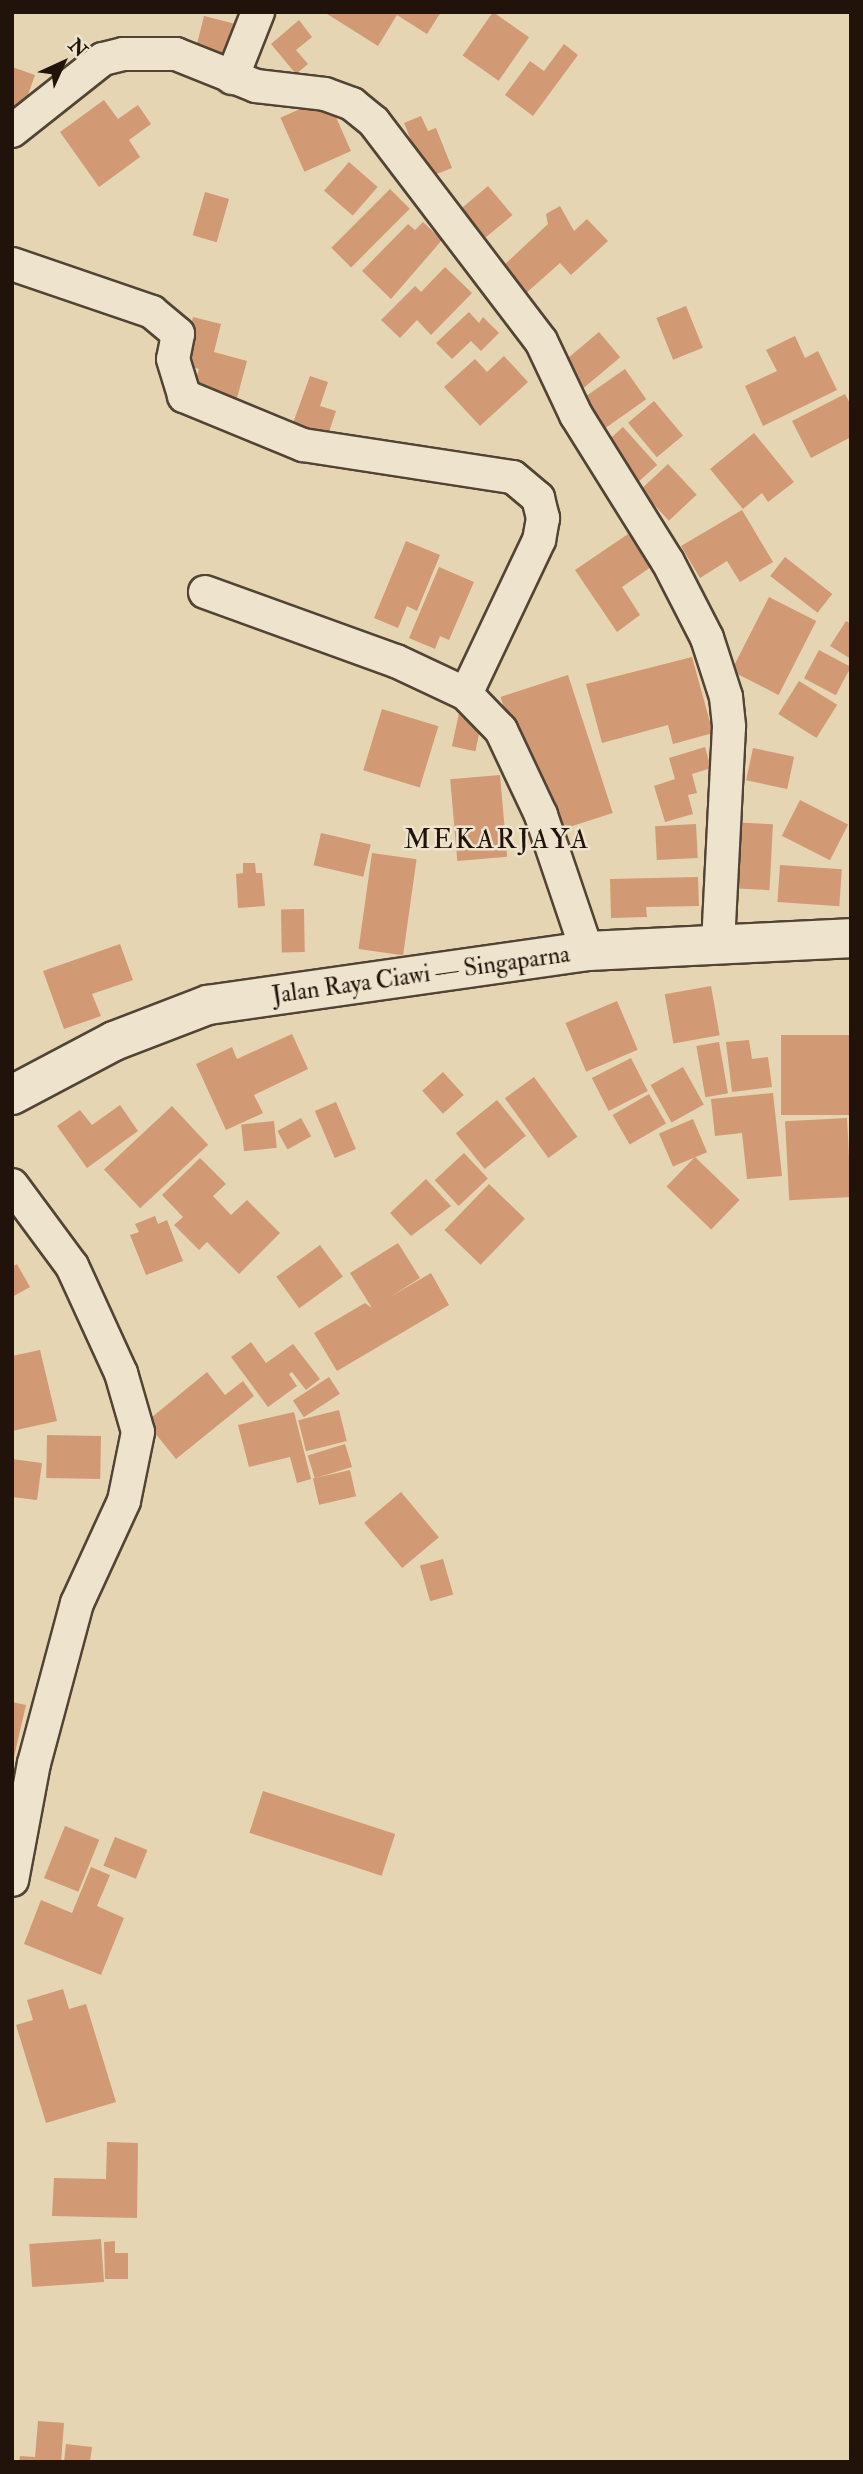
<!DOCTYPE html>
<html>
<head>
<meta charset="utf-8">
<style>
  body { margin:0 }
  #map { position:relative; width:863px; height:2474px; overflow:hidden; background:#e5d5b3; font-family:"IM FELL Double Pica",serif }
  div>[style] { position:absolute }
  .building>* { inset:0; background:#d29975; transform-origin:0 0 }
  .roads { filter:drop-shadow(2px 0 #524434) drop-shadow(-2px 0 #524434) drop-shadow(0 2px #524434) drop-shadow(0 -2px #524434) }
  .minor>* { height:32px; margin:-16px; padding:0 16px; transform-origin:16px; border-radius:16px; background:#eee4ce }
  .secondary>* { height:38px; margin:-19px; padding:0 19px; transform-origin:19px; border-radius:19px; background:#eee4ce }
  span { translate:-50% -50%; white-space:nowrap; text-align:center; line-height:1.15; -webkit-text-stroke:5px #eee4ce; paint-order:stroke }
  .street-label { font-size:24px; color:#21130a }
  .quarter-label { font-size:28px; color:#21130a; letter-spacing:2px }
  .frame { position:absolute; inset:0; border:14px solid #21130a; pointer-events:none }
  .north { position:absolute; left:28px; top:28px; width:70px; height:70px; -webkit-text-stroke:5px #eee4ce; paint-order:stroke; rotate:45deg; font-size:19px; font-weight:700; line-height:28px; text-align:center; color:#21130a }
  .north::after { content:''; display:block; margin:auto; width:24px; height:32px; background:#21130a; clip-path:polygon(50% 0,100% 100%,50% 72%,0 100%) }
</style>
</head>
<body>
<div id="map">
  <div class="building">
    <div style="clip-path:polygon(324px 12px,441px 12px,427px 34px,397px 15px,378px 46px)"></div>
    <div style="left:493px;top:12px;width:44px;height:53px;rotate:35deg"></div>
    <div style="left:204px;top:16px;width:38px;height:34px;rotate:14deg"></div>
    <div style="clip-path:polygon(299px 20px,312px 37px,296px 50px,308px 64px,296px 74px,271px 44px)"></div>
    <div style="clip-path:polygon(564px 44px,578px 55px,533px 116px,505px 95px,530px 61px,544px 71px)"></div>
    <div style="clip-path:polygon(12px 67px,35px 75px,23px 109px,12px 105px)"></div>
    <div style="left:327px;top:97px;width:59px;height:51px;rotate:66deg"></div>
    <div style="clip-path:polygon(104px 100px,118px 119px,138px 105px,151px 124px,129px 140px,140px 157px,99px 187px,60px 132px)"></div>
    <div style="clip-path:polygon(421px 116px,428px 131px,436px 128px,452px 168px,426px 178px,404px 123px)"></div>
    <div style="left:349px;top:162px;width:38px;height:38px;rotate:41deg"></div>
    <div style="left:488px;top:186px;width:38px;height:35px;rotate:50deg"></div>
    <div style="left:390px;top:189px;width:28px;height:83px;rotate:45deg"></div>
    <div style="left:205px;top:192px;width:25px;height:45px;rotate:16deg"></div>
    <div style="clip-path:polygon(560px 206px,574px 231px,587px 219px,608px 241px,571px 275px,560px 263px,525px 294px,501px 268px,548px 224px,546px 214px)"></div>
    <div style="clip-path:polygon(423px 222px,442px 240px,391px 299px,362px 271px,408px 224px,415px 230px)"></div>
    <div style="clip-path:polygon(445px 267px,472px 293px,431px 335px,417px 320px,400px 338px,381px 320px,415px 286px,421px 292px)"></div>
    <div style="left:686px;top:306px;width:45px;height:32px;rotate:68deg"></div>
    <div style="clip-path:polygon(469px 312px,479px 323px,483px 317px,499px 333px,481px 351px,471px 341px,452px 359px,436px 343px)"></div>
    <div style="clip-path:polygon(193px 317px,221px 324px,214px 352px,247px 361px,237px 398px,194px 386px,199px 369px,181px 364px)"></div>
    <div style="left:599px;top:332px;width:33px;height:52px;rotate:50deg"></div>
    <div style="clip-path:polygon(795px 336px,805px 358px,818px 351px,837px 390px,763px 426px,745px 386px,777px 371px,766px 350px)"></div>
    <div style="clip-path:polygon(504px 356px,528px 382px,480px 426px,444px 387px,475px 359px,487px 372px)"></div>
    <div style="left:625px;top:369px;width:37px;height:59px;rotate:55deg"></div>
    <div style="clip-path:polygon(310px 376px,328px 382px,320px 406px,336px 411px,328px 435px,293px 423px)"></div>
    <div style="clip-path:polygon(845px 394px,851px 405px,851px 437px,811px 458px,792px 421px)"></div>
    <div style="left:654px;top:401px;width:45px;height:34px;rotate:50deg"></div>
    <div style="left:623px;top:427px;width:51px;height:26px;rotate:48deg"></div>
    <div style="clip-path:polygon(754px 433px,794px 482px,768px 502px,762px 493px,743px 509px,710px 469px)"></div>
    <div style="left:668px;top:464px;width:42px;height:38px;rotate:47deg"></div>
    <div style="clip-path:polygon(742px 510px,773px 562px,740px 582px,727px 561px,700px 578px,681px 546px)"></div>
    <div style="clip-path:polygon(628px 534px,651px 567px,622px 587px,640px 615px,617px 632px,575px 570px)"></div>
    <div style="clip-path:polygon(406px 541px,440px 555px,417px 611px,407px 606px,398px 628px,374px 618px)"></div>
    <div style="left:785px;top:557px;width:60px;height:24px;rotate:38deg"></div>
    <div style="clip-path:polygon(439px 567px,474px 582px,449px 640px,440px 636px,435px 649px,409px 638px)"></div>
    <div style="left:769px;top:597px;width:53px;height:83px;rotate:27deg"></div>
    <div style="clip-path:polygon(846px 621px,851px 624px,851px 659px,830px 646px)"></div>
    <div style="left:819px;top:650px;width:36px;height:32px;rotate:28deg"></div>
    <div style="clip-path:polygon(692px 657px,713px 733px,673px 744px,668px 725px,602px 743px,586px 684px)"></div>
    <div style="left:568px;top:675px;width:145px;height:71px;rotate:72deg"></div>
    <div style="left:799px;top:681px;width:45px;height:39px;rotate:32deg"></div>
    <div style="left:382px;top:709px;width:59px;height:64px;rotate:17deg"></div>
    <div style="left:459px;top:713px;width:24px;height:34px;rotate:12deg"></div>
    <div style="clip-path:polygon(705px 747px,711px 768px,692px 774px,697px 793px,688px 795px,693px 814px,665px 822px,654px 786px,675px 779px,669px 758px)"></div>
    <div style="left:753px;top:748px;width:42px;height:33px;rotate:12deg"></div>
    <div style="left:500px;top:775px;width:82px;height:50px;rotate:85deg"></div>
    <div style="left:800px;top:800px;width:54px;height:40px;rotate:27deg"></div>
    <div style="left:730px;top:822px;width:43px;height:66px;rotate:3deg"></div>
    <div style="left:696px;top:824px;width:34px;height:41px;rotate:87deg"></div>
    <div style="left:321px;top:833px;width:51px;height:33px;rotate:13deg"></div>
    <div style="left:372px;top:853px;width:45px;height:97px;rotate:8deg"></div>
    <div style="clip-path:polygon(243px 863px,255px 863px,256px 873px,262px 873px,265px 906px,238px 908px,236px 874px,243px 873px)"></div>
    <div style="left:780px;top:865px;width:62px;height:37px;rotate:4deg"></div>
    <div style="clip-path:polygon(698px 877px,699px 906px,646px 907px,647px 917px,611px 918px,610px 879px)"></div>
    <div style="left:304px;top:909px;width:43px;height:23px;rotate:89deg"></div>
    <div style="clip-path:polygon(120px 944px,133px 980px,92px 994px,101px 1016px,64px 1029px,43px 971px)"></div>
    <div style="left:711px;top:986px;width:50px;height:47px;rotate:80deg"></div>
    <div style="left:617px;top:1001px;width:53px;height:56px;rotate:67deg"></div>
    <div style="clip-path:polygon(292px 1034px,308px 1069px,254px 1095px,263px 1113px,226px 1130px,196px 1064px,232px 1047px,237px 1059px)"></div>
    <div style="left:851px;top:1035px;width:80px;height:70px;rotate:90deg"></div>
    <div style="clip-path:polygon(749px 1040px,752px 1059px,768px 1057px,772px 1087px,732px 1092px,726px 1042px)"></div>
    <div style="left:719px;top:1042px;width:52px;height:23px;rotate:80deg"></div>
    <div style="left:631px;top:1058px;width:37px;height:44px;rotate:63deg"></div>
    <div style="left:683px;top:1067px;width:43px;height:37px;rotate:61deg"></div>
    <div style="left:443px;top:1072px;width:31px;height:28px;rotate:48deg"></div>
    <div style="left:534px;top:1077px;width:74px;height:36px;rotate:54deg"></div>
    <div style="clip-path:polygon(773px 1093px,782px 1176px,747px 1179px,742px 1133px,715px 1136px,711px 1099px)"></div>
    <div style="left:649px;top:1094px;width:34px;height:42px;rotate:60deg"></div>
    <div style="left:497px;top:1100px;width:46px;height:53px;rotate:51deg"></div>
    <div style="left:336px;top:1102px;width:51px;height:23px;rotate:67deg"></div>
    <div style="clip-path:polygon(120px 1105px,138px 1131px,87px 1168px,57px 1126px,80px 1110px,92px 1125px)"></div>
    <div style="left:172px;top:1106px;width:53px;height:93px;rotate:47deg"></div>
    <div style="left:301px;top:1118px;width:21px;height:27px;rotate:61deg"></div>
    <div style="left:847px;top:1118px;width:79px;height:62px;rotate:87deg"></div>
    <div style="left:693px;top:1119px;width:36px;height:37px;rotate:67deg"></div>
    <div style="left:274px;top:1121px;width:27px;height:33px;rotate:84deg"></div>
    <div style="left:464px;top:1153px;width:35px;height:40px;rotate:47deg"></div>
    <div style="left:695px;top:1157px;width:62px;height:41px;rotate:44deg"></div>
    <div style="clip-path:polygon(200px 1158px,226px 1184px,213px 1196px,231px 1215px,247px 1200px,280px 1233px,239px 1274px,207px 1242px,199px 1250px,174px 1225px,183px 1217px,162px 1195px)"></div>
    <div style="clip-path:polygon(426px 1179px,451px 1206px,411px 1236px,390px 1213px)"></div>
    <div style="left:489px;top:1184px;width:50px;height:64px;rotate:44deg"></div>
    <div style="clip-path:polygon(155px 1216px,158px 1224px,167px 1220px,183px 1261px,146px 1275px,130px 1235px,139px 1232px,135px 1224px)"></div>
    <div style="clip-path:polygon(398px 1243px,420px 1278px,390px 1297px,431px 1273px,449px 1305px,337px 1371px,314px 1333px,365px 1303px,372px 1308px,350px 1273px)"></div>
    <div style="left:320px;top:1245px;width:39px;height:54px;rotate:54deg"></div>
    <div style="clip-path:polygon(17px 1264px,30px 1287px,12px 1297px,12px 1267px)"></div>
    <div style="clip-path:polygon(251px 1342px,266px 1363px,293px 1344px,320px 1379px,306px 1390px,292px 1372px,289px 1374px,297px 1386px,268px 1407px,231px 1357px)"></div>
    <div style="clip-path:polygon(40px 1350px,57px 1421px,12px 1431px,12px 1356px)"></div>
    <div style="clip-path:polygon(207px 1372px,225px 1395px,243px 1381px,254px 1396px,176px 1459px,146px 1422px)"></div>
    <div style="left:329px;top:1377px;width:20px;height:43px;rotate:57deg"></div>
    <div style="left:339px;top:1410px;width:32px;height:42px;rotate:76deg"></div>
    <div style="clip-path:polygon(294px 1412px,311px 1479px,297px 1483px,290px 1457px,249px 1467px,238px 1425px)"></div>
    <div style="left:47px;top:1435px;width:54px;height:43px;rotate:1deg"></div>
    <div style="left:345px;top:1444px;width:24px;height:39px;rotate:73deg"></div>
    <div style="clip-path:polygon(12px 1459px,42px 1463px,37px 1500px,12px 1497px)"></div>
    <div style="left:350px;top:1470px;width:27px;height:38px;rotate:77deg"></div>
    <div style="left:401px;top:1492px;width:59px;height:48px;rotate:50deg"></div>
    <div style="left:443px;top:1559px;width:37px;height:24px;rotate:74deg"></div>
    <div style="clip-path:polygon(12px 1702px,26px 1705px,13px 1761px,12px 1761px)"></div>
    <div style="left:263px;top:1791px;width:139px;height:44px;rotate:18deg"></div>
    <div style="left:65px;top:1826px;width:37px;height:56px;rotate:22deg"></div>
    <div style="left:115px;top:1837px;width:35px;height:31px;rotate:22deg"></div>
    <div style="clip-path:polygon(91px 1867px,110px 1875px,97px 1906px,124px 1918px,101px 1975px,24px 1944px,41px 1900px,72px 1913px)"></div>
    <div style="clip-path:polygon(63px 1989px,69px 2009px,86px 2004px,116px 2102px,46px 2123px,16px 2025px,33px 2020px,27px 2000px)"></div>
    <div style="clip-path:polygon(107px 2142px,138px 2143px,137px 2218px,52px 2216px,54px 2178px,106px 2179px)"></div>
    <div style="left:101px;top:2239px;width:43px;height:72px;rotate:86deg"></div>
    <div style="clip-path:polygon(115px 2241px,115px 2253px,128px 2253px,128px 2279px,105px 2279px,104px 2242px)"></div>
    <div style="clip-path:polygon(38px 2421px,64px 2423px,61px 2462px,19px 2462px,20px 2456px,35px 2457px)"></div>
    <div style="clip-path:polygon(66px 2444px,92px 2447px,90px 2462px,64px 2462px)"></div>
  </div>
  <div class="roads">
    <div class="minor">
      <div style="left:232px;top:78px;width:71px;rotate:-68.5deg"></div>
      <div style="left:12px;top:131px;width:116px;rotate:-38.4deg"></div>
      <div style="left:103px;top:59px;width:21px;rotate:-14deg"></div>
      <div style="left:123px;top:54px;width:53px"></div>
      <div style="left:176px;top:54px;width:86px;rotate:21.8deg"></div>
      <div style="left:256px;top:86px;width:69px;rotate:6.6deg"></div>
      <div style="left:325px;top:94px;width:29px;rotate:20deg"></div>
      <div style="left:352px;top:104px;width:28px;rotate:39deg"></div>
      <div style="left:374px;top:122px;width:275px;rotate:52.7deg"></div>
      <div style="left:541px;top:341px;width:82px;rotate:64.7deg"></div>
      <div style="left:576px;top:415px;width:173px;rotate:58deg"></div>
      <div style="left:668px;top:562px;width:85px;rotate:62.8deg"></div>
      <div style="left:707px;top:638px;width:62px;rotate:72.1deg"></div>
      <div style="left:726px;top:697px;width:30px;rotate:84deg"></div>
      <div style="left:729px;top:727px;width:214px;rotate:92.9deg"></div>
      <div style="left:12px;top:264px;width:148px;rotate:18.9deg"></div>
      <div style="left:152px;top:312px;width:34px;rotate:40deg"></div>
      <div style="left:178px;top:334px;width:25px;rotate:101deg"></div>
      <div style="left:173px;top:359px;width:39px;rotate:73deg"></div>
      <div style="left:184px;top:396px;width:129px;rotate:22.4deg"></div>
      <div style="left:303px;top:445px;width:212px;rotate:8.7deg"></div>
      <div style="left:513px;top:477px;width:33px;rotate:40deg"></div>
      <div style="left:538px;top:498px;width:21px;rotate:76deg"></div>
      <div style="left:543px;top:518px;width:22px;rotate:100deg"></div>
      <div style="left:539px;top:540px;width:170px;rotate:115.4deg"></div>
      <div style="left:205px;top:592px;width:203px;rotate:19.9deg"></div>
      <div style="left:396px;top:661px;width:77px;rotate:25.2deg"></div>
      <div style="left:466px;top:694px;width:50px;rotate:45.8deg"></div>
      <div style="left:501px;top:730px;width:94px;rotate:64.8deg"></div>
      <div style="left:541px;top:815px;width:144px;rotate:71.3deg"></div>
      <div style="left:12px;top:1185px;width:101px;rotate:53.5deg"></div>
      <div style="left:72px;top:1266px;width:118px;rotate:65.4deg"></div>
      <div style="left:121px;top:1373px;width:61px;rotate:73.9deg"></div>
      <div style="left:138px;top:1432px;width:70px;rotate:101.5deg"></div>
      <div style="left:124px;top:1501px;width:112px;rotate:114.7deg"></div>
      <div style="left:77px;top:1603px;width:166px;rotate:105deg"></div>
      <div style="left:34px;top:1763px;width:119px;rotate:100.6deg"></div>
    </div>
    <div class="secondary">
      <div style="left:12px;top:1095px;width:115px;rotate:-27.9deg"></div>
      <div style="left:114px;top:1041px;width:101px;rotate:-21deg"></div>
      <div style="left:208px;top:1005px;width:383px;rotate:-8.1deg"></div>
      <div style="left:587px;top:951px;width:264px;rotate:-2.8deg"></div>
    </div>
  </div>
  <div class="street-label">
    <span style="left:421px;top:975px;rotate:-8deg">Jalan Raya Ciawi — Singaparna</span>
  </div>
  <div class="quarter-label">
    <span style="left:497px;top:840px">MEKARJAYA</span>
  </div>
  <div class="frame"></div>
  <div class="north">N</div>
</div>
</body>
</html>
